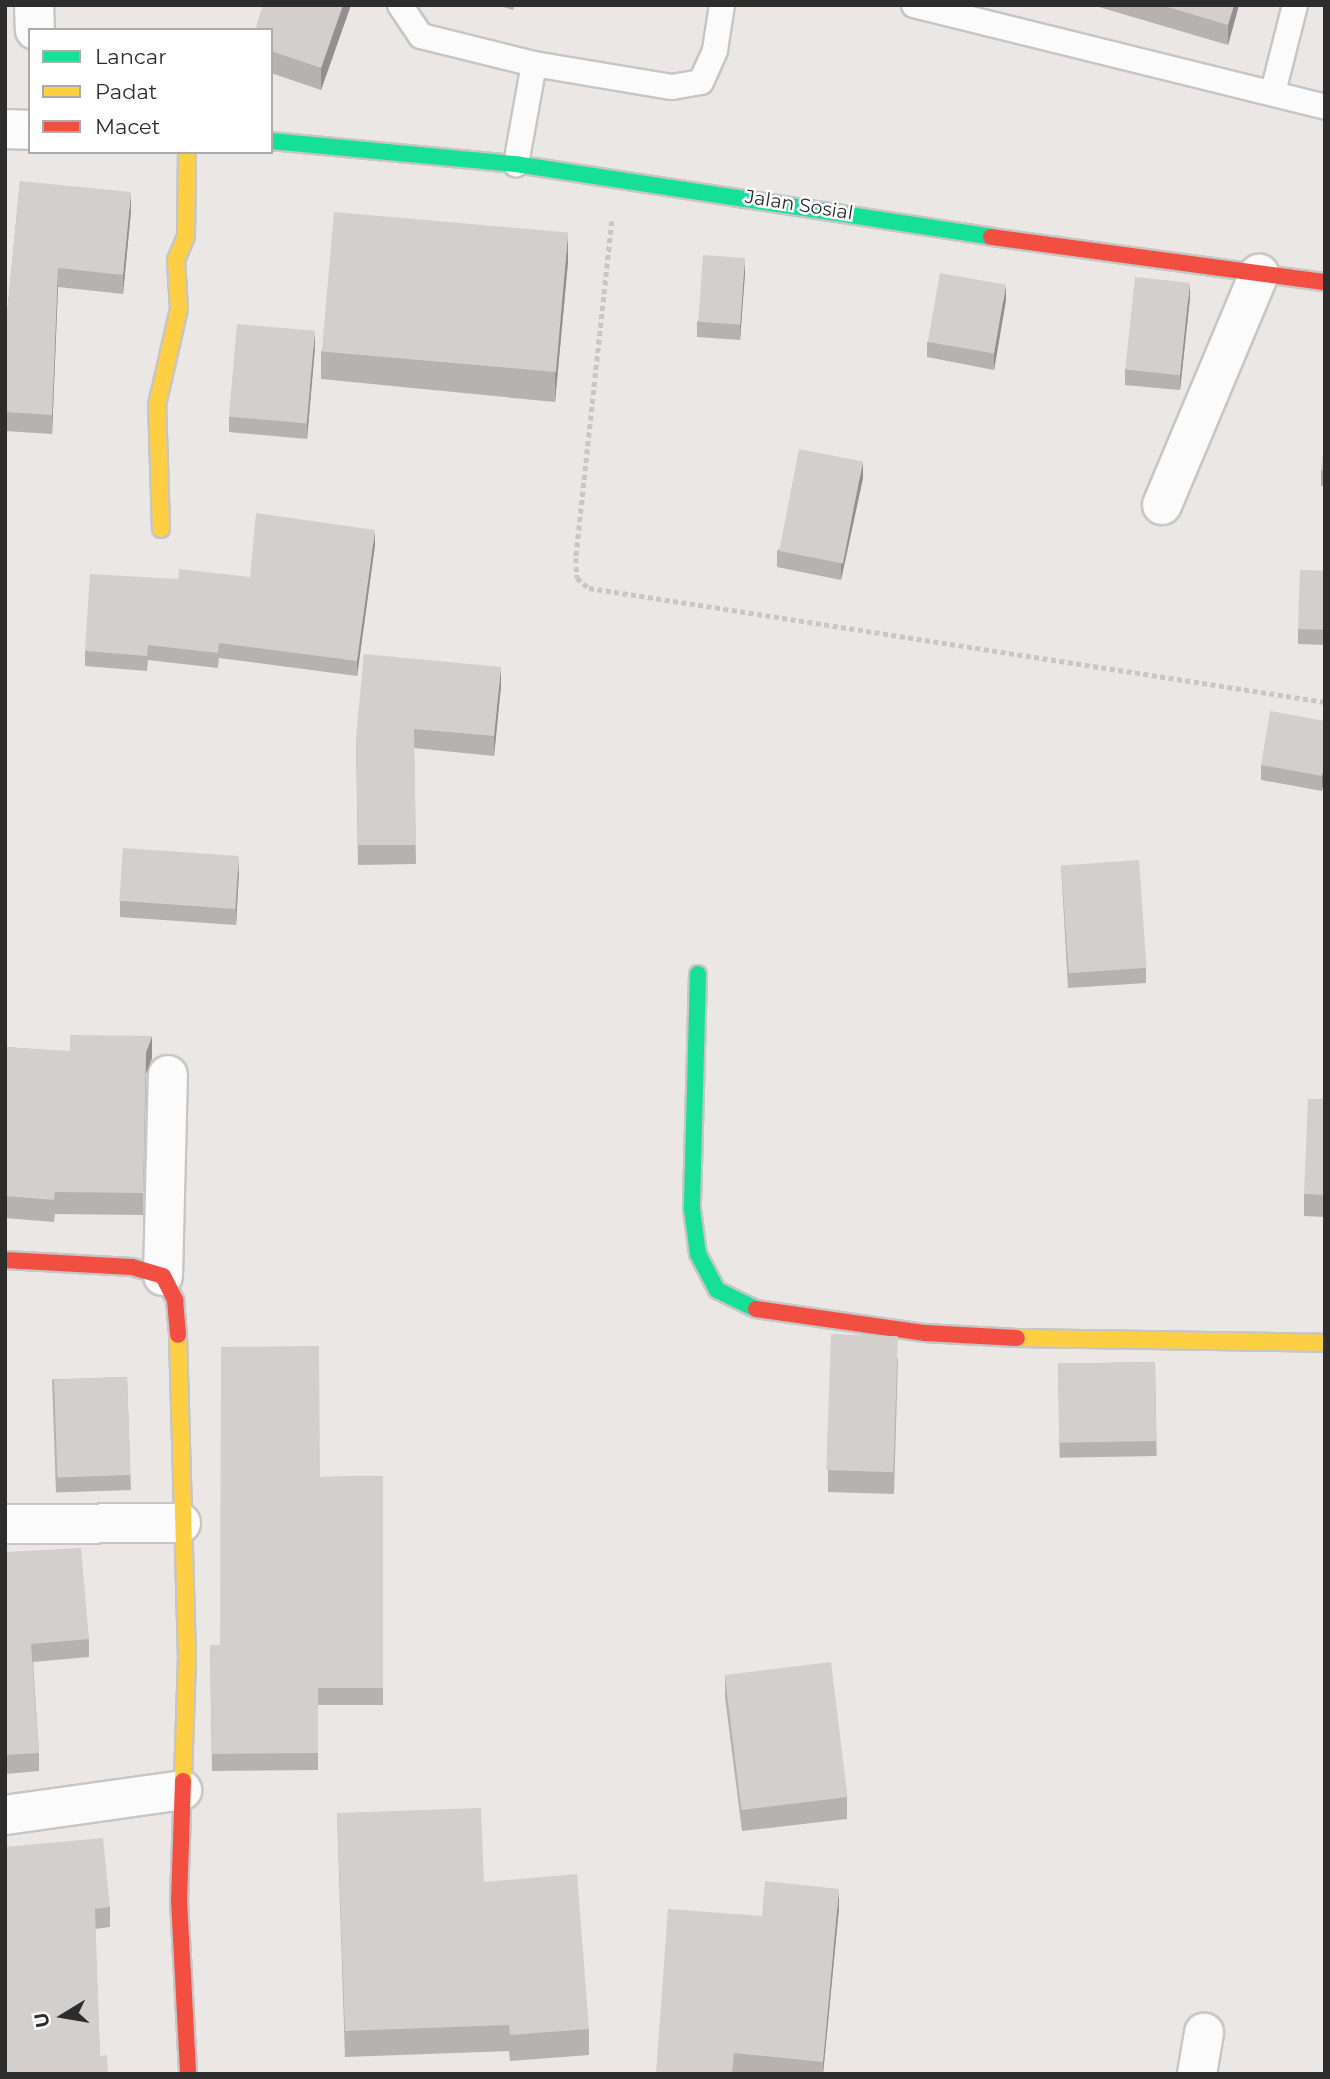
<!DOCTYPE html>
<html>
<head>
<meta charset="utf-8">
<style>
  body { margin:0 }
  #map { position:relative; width:1330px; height:2079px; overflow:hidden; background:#eae7e4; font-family:Montserrat,sans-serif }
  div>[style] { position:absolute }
  .path>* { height:4.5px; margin-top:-2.25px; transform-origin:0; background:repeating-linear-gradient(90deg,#c7c7c7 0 5px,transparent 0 8.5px) }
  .roads { filter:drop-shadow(2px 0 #c6c6c6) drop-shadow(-2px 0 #c6c6c6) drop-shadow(0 2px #c6c6c6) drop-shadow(0 -2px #c6c6c6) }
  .lane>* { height:24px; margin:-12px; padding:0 12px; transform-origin:12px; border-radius:12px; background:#fcfbfb }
  .street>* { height:38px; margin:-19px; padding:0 19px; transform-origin:19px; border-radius:19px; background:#fcfbfb }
  .fast>* { height:16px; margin:-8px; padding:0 8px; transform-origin:8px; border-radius:8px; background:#16e098 }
  .slow>* { height:16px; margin:-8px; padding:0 8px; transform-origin:8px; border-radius:8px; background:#ffcf43 }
  .jam>* { height:16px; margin:-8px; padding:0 8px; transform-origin:8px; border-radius:8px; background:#f24e42 }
  .wall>* { inset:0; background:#b5b2b0; transform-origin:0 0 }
  .shaded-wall>* { inset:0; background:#939190 }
  .building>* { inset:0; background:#d2cfcd; transform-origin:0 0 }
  span { translate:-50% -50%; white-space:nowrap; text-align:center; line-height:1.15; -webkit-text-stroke:5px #fff; paint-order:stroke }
  .street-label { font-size:19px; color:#2d2d2d }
  .frame { position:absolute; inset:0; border:7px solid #2d2d2d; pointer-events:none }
  .legend { position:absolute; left:28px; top:28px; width:245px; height:126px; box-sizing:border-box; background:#fff; border:2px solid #ababab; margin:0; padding:9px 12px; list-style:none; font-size:21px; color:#2d2d2d }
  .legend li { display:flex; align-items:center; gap:14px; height:35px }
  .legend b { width:35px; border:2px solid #ababab }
  .north { position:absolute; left:28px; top:1981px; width:70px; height:70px; -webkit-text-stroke:5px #fff; paint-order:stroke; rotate:259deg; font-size:19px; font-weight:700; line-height:28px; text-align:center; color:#2d2d2d }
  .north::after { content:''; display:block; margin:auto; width:24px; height:32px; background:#2d2d2d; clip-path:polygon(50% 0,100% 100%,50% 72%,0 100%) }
</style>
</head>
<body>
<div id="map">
  <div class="path">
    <div style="left:612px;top:221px;width:339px;rotate:96.1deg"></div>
    <div style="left:576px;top:558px;width:20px;rotate:87deg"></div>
    <div style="left:577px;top:578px;width:16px;rotate:40deg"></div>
    <div style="left:589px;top:588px;width:745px;rotate:8.8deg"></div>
  </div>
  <div class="roads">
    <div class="lane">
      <div style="left:400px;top:5px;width:37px;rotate:56deg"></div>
      <div style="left:421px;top:36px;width:116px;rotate:13.9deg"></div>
      <div style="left:534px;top:64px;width:102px;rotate:100.2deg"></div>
      <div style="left:914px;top:5px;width:423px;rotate:13.9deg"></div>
      <div style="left:534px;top:64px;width:140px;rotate:9.5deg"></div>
      <div style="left:672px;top:87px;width:29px;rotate:-10deg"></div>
      <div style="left:701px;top:82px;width:35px;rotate:-66deg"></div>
      <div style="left:715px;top:50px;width:46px;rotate:-81.2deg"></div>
      <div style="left:1273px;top:92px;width:90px;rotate:-75.8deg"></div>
    </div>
    <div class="street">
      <div style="left:34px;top:5px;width:25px;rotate:88deg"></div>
      <div style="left:5px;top:129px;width:25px;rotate:2deg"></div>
      <div style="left:1162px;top:505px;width:251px;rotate:-67.2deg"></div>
      <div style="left:163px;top:1276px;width:201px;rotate:-88.6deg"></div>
      <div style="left:5px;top:1524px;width:176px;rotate:-0.3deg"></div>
      <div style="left:5px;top:1815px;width:179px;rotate:-8deg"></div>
      <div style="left:1197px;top:2074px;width:42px;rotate:-80.3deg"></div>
    </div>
    <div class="fast">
      <div style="left:271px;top:141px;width:246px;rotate:5.4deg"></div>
      <div style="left:516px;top:164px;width:481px;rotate:8.7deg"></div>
      <div style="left:698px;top:974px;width:235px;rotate:91.5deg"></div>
      <div style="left:692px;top:1209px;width:45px;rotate:82.4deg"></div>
      <div style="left:698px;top:1254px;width:41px;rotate:62.2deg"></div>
      <div style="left:717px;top:1290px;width:43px;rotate:26deg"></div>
    </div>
    <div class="slow">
      <div style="left:161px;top:529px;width:124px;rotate:-91.8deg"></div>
      <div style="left:157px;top:405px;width:98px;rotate:-77.1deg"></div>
      <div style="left:179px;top:309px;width:49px;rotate:-93.5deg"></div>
      <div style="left:176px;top:260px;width:26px;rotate:-67deg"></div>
      <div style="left:186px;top:236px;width:84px;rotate:-89.3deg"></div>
      <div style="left:178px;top:1335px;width:323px;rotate:88.4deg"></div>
      <div style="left:187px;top:1658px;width:123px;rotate:91.9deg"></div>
      <div style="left:1017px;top:1338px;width:308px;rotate:0.9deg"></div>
    </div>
    <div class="jam">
      <div style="left:991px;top:237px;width:337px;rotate:7.7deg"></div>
      <div style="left:5px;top:1260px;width:127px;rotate:3.2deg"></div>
      <div style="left:132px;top:1267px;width:32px;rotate:16deg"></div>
      <div style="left:163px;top:1276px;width:27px;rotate:63deg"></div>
      <div style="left:175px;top:1300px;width:35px;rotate:85deg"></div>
      <div style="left:756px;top:1309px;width:171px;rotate:8.1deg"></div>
      <div style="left:925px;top:1333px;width:92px;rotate:3.1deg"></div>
      <div style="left:183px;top:1781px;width:119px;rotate:91.9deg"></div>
      <div style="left:179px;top:1900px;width:174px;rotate:87deg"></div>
    </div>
  </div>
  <div class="wall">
    <div style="clip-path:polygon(263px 5px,351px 5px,321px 90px,271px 73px,271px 30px)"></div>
    <div style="clip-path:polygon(497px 5px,515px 5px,513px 10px)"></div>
    <div style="clip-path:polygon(1092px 5px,1239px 5px,1228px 45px)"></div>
    <div style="clip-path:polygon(20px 181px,131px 211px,123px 294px,58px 287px,52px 434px,5px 431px,5px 335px)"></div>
    <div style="clip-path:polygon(568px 262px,555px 402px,321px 379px,321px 351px)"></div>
    <div style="clip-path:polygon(745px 273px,740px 340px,697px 337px,697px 322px)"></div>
    <div style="clip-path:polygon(1190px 298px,1180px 390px,1125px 385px,1125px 369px)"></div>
    <div style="clip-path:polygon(1006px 300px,994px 370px,927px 357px,927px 342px)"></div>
    <div style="clip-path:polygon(315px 347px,307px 439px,229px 432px,229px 417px)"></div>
    <div style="clip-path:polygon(1325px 441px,1325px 486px,1321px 486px,1321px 470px)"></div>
    <div style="clip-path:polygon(863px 478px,841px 580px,777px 567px,777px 551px)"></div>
    <div style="clip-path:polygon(375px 545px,357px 676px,219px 658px,218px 668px,148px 660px,147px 671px,85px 666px,85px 651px,178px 579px,250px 577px)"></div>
    <div style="clip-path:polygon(1325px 571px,1325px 645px,1298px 644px,1298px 629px)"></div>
    <div style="clip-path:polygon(501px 686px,494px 756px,414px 748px,416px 864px,358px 865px,356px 737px)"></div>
    <div style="clip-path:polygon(1325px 721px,1322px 791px,1261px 780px,1261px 765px)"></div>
    <div style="clip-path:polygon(1061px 865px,1146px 968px,1146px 983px,1068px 988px)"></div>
    <div style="clip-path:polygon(239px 872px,236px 925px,120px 917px,120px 901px)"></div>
    <div style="clip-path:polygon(5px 1047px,152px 1058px,146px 1074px,143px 1215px,55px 1214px,54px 1222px,5px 1218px)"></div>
    <div style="clip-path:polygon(1325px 1099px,1325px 1217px,1304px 1216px,1304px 1194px)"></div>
    <div style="clip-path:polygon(898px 1358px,894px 1494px,828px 1492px,828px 1470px)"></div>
    <div style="left:1155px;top:1362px;width:94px;height:97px;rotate:89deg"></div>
    <div style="left:127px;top:1377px;width:113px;height:75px;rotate:88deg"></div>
    <div style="clip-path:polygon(383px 1476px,383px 1705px,318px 1705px,318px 1770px,212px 1771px,210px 1645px,220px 1645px,320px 1477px)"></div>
    <div style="clip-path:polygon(5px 1552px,89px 1639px,89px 1657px,33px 1662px,39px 1753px,39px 1771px,5px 1774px)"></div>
    <div style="clip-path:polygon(725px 1675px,847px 1797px,847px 1819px,742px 1831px,725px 1697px)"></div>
    <div style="clip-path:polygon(337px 1813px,484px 1882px,589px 2029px,589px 2055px,510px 2061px,509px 2051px,345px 2057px)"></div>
    <div style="clip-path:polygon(5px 1847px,110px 1907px,110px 1927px,95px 1929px,100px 2056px)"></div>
    <div style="clip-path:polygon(839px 1908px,823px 2074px,749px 2074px,734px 2072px,656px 2074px,762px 1916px)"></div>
  </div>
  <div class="shaded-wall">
    <div style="clip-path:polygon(343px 5px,351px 5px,321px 90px,321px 68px)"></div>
    <div style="clip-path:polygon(1234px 5px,1239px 5px,1228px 45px,1228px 25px)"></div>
    <div style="clip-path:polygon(131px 192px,131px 211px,123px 294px,123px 275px)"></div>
    <div style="clip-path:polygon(568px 234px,568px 262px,555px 402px,555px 374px)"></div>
    <div style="clip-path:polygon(745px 258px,745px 273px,740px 340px,740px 325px)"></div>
    <div style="clip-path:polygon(58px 268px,58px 287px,52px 434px,52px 415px)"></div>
    <div style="clip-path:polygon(1190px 283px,1190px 298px,1180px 390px,1180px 375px)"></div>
    <div style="clip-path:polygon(1006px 285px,1006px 300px,994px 370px,994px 354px)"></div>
    <div style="clip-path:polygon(315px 331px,315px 347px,307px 439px,307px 423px)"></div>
    <div style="clip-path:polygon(863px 462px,863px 478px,841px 580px,841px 565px)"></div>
    <div style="clip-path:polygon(375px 530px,375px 545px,357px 676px,357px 661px)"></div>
    <div style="clip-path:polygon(501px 667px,501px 686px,494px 756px,494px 736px)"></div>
    <div style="clip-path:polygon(1325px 759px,1325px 775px,1322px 791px,1322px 776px)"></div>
    <div style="clip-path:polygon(239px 856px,239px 872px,236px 925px,236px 910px)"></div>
    <div style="clip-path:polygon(152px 1036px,152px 1058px,146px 1074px,143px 1215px,146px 1052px)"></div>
    <div style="clip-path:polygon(839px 1889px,839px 1908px,823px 2074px,823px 2062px)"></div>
  </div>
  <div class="building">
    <div style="clip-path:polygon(263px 5px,343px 5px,321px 68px,271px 51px,271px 30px,255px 30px)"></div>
    <div style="clip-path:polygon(1161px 5px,1234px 5px,1228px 25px)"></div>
    <div style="clip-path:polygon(20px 181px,131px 192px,123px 275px,58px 268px,52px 415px,5px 412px,5px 335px)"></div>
    <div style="left:334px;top:212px;width:235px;height:140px;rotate:5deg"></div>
    <div style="left:703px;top:255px;width:42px;height:67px;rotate:4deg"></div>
    <div style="left:940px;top:273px;width:67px;height:70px;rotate:10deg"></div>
    <div style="left:1135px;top:277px;width:55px;height:93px;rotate:6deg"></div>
    <div style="left:237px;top:324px;width:78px;height:93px;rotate:5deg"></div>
    <div style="clip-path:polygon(1325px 441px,1325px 471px,1321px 470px)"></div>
    <div style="left:799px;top:449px;width:65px;height:104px;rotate:11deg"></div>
    <div style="clip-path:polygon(256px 513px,375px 530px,357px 661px,219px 643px,218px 653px,148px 645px,147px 656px,85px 651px,90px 574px,178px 579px,179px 569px,250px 577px)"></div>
    <div style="left:1300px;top:570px;width:25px;height:59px;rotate:2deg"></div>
    <div style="clip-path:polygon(364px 654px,501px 667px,494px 736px,414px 729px,416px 845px,358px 845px,356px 737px)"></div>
    <div style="clip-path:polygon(1270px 711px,1325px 721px,1325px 759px,1322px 776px,1261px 765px)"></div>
    <div style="left:123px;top:848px;width:116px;height:53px;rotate:4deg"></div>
    <div style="left:1139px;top:860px;width:108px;height:78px;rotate:86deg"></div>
    <div style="clip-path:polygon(70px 1035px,152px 1036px,146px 1052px,143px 1193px,55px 1192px,54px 1200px,5px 1196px,5px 1047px,70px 1051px)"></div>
    <div style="clip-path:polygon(1308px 1099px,1325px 1099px,1325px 1195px,1304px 1194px)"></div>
    <div style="left:831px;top:1334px;width:67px;height:136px;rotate:2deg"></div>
    <div style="clip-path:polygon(319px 1346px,320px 1477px,383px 1476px,383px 1688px,318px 1688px,318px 1753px,212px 1754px,210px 1645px,220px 1645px,221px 1347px)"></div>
    <div style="left:1155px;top:1362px;width:79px;height:97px;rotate:89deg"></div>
    <div style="left:127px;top:1377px;width:98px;height:73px;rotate:88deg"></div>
    <div style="clip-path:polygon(81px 1548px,89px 1639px,31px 1644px,39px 1753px,5px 1755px,5px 1552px)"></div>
    <div style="left:831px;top:1662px;width:136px;height:107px;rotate:83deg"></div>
    <div style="clip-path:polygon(481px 1808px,484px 1882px,577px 1874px,589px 2029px,510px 2035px,509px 2025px,345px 2031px,337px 1813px)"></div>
    <div style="clip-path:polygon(103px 1838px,110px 1907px,95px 1909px,100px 2056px,107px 2055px,108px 2074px,5px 2074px,5px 1847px)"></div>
    <div style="clip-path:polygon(765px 1881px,839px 1889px,823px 2062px,734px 2053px,732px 2074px,656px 2074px,668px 1909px,762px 1916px)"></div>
  </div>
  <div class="street-label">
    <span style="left:799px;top:205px;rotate:9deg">Jalan Sosial</span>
  </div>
  <div class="frame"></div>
  <ul class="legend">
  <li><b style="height:9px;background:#16e098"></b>Lancar</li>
  <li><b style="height:9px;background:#ffcf43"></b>Padat</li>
  <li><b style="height:9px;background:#f24e42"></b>Macet</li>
  </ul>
  <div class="north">U</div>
</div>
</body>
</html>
